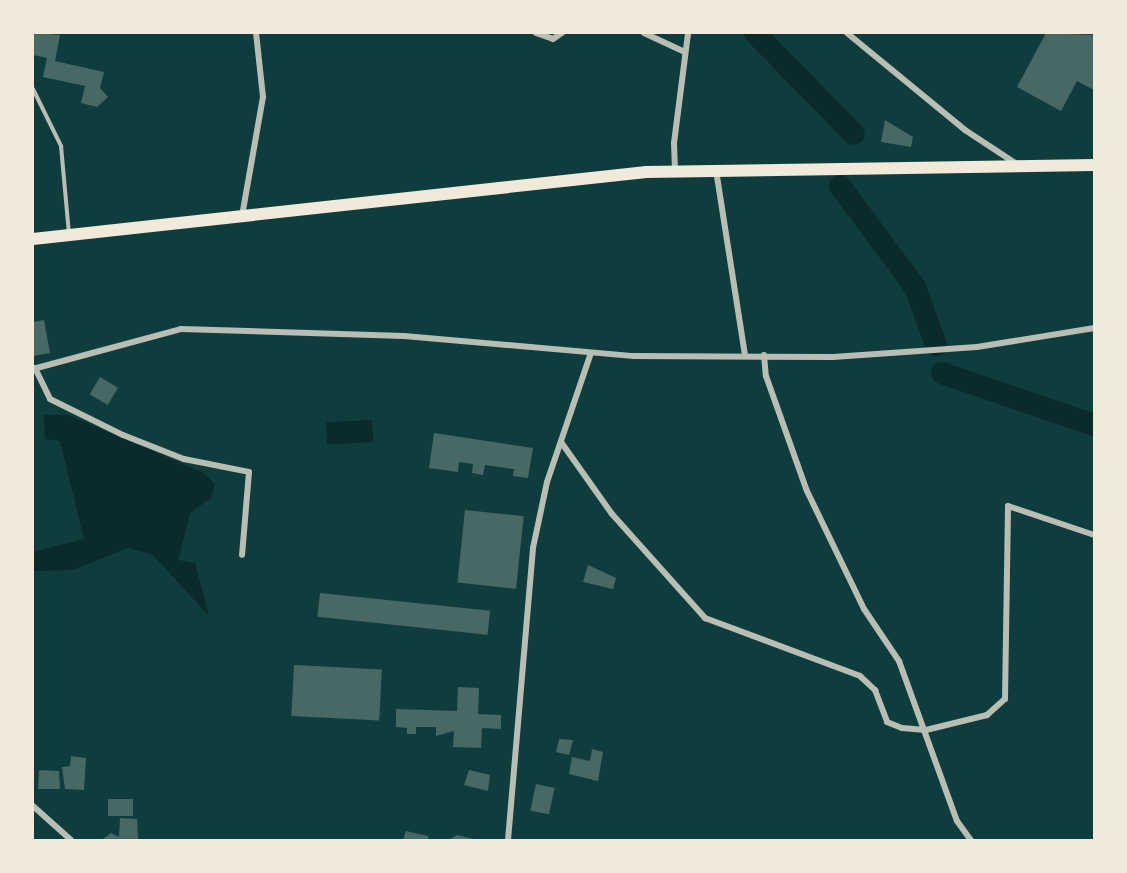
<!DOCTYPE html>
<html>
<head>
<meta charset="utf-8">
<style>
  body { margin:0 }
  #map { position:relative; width:1127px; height:873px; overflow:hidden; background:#0f3d3e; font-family:Figtree,sans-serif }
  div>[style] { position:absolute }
  .water>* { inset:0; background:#0a2a2b; transform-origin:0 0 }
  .river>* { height:22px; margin:-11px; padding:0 11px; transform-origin:11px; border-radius:11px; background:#0a2a2b }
  .building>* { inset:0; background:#486865; transform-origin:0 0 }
  .service>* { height:4px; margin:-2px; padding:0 2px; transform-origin:2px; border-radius:2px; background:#b8beb3 }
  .minor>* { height:6px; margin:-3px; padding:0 3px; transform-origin:3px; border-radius:3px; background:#b8beb3 }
  .primary>* { height:12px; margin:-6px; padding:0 6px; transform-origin:6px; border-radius:6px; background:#f1e9da }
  span { translate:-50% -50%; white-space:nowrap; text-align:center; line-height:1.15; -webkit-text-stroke:5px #f1e9da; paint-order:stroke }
  .frame { position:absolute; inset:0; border:34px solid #f1e9da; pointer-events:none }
</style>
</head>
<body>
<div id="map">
  <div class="water">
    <div style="clip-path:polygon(44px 415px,68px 415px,202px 472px,215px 484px,211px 498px,190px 513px,178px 560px,195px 563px,209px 616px,153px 555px,128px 548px,73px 570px,33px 571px,33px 552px,84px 539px,60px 441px,45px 439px)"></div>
    <div style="left:372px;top:420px;width:22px;height:46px;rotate:87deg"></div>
  </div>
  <div class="river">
    <div style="left:755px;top:33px;width:141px;rotate:45.6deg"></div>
    <div style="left:840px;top:186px;width:126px;rotate:53.4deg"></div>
    <div style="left:915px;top:287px;width:62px;rotate:70.1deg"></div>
    <div style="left:942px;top:373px;width:161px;rotate:18.9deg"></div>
  </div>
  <div class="building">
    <div style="clip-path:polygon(33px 33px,60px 35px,55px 61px,104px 72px,100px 88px,108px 97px,97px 107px,81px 103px,85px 86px,43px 77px,47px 58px,33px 55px)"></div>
    <div style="clip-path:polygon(1046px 33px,1094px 35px,1094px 90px,1077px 81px,1061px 111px,1017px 87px)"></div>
    <div style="clip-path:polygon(885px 120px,913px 137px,911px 147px,881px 142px)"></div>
    <div style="clip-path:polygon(44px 320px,50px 353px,33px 356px,33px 322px)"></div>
    <div style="left:100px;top:377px;width:21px;height:20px;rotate:31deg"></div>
    <div style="clip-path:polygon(434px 433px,533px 448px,528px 478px,513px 476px,514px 469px,485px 465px,483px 475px,472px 473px,473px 464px,459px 462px,458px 472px,429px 468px)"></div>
    <div style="left:465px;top:510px;width:59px;height:73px;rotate:6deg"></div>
    <div style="clip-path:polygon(588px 565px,616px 578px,613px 589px,583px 582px)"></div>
    <div style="left:320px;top:593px;width:171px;height:24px;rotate:6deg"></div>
    <div style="left:294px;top:665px;width:88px;height:51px;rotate:3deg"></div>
    <div style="clip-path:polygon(458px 687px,479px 688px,478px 714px,501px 715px,501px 729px,482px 728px,481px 748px,453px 747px,454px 731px,436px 736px,436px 727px,416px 727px,416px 734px,407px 734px,407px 728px,396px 727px,396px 709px,457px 711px)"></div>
    <div style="clip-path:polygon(559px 739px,573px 740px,569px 755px,556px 752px)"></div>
    <div style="clip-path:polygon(592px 749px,603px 752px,598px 781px,569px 774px,572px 757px,590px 761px)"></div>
    <div style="clip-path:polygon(71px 756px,86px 758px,84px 790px,65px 789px,62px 767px,70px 766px)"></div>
    <div style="clip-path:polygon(39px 770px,59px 771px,60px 789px,38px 789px)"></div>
    <div style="clip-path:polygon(469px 770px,490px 775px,488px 791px,464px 785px)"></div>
    <div style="left:536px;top:784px;width:19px;height:27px;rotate:12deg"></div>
    <div style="left:108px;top:799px;width:25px;height:17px"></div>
    <div style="clip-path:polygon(120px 818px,137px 819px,138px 840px,102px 840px,111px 833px,119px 837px)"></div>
    <div style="clip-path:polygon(406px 831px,428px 836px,429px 840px,403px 840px)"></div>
    <div style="clip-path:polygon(457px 835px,473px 839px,473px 840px,449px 840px)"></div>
  </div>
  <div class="service">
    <div style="left:33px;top:89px;width:64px;rotate:63.8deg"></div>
    <div style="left:61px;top:146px;width:88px;rotate:84.8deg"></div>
  </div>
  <div class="minor">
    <div style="left:536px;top:33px;width:18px;rotate:19deg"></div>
    <div style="left:553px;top:39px;width:11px;rotate:-34deg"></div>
    <div style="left:644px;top:33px;width:45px;rotate:24.9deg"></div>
    <div style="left:847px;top:33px;width:153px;rotate:39.4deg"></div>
    <div style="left:965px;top:130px;width:64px;rotate:33.4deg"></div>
    <div style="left:716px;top:170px;width:187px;rotate:81.1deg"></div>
    <div style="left:675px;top:171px;width:28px;rotate:-92deg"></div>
    <div style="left:674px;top:143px;width:111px;rotate:-82.7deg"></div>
    <div style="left:242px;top:216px;width:121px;rotate:-80deg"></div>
    <div style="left:263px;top:97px;width:64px;rotate:-96.2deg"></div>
    <div style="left:764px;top:355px;width:21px;rotate:85deg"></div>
    <div style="left:766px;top:376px;width:122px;rotate:70.4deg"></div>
    <div style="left:807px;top:491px;width:131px;rotate:64.2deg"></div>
    <div style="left:864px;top:609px;width:63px;rotate:56.1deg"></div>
    <div style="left:899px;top:661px;width:170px;rotate:70.1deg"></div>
    <div style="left:957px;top:821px;width:24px;rotate:54deg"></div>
    <div style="left:35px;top:368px;width:34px;rotate:64deg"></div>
    <div style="left:50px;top:399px;width:81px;rotate:26.3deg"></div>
    <div style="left:123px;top:435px;width:66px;rotate:21.5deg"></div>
    <div style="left:184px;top:459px;width:66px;rotate:11.3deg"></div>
    <div style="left:249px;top:472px;width:83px;rotate:94.8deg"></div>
    <div style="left:33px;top:369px;width:153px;rotate:-15.1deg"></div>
    <div style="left:181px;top:329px;width:223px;rotate:1.8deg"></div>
    <div style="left:404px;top:336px;width:231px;rotate:5deg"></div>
    <div style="left:634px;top:356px;width:199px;rotate:0.3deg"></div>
    <div style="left:833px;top:357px;width:144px;rotate:-4deg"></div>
    <div style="left:977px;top:347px;width:119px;rotate:-9.2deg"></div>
    <div style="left:561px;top:442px;width:88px;rotate:54.7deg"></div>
    <div style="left:612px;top:514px;width:140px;rotate:48.2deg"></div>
    <div style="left:705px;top:618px;width:165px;rotate:20.5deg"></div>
    <div style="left:860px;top:676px;width:21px;rotate:43deg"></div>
    <div style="left:875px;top:690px;width:34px;rotate:69deg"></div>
    <div style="left:887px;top:722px;width:16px;rotate:22deg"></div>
    <div style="left:902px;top:728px;width:24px;rotate:5deg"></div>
    <div style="left:926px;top:730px;width:63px;rotate:-13.8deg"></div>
    <div style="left:987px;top:715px;width:24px;rotate:-42deg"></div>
    <div style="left:1005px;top:699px;width:193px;rotate:-89.1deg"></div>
    <div style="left:1008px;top:506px;width:91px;rotate:18.6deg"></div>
    <div style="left:33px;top:806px;width:51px;rotate:41.8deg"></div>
    <div style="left:508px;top:840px;width:293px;rotate:-85.1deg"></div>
    <div style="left:533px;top:548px;width:67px;rotate:-78deg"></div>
    <div style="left:547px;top:482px;width:136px;rotate:-71.2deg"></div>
  </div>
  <div class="primary">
    <div style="left:33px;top:239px;width:617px;rotate:-6.24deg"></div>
    <div style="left:646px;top:172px;width:448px;rotate:-0.9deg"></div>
  </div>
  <div class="frame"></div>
</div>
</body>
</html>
